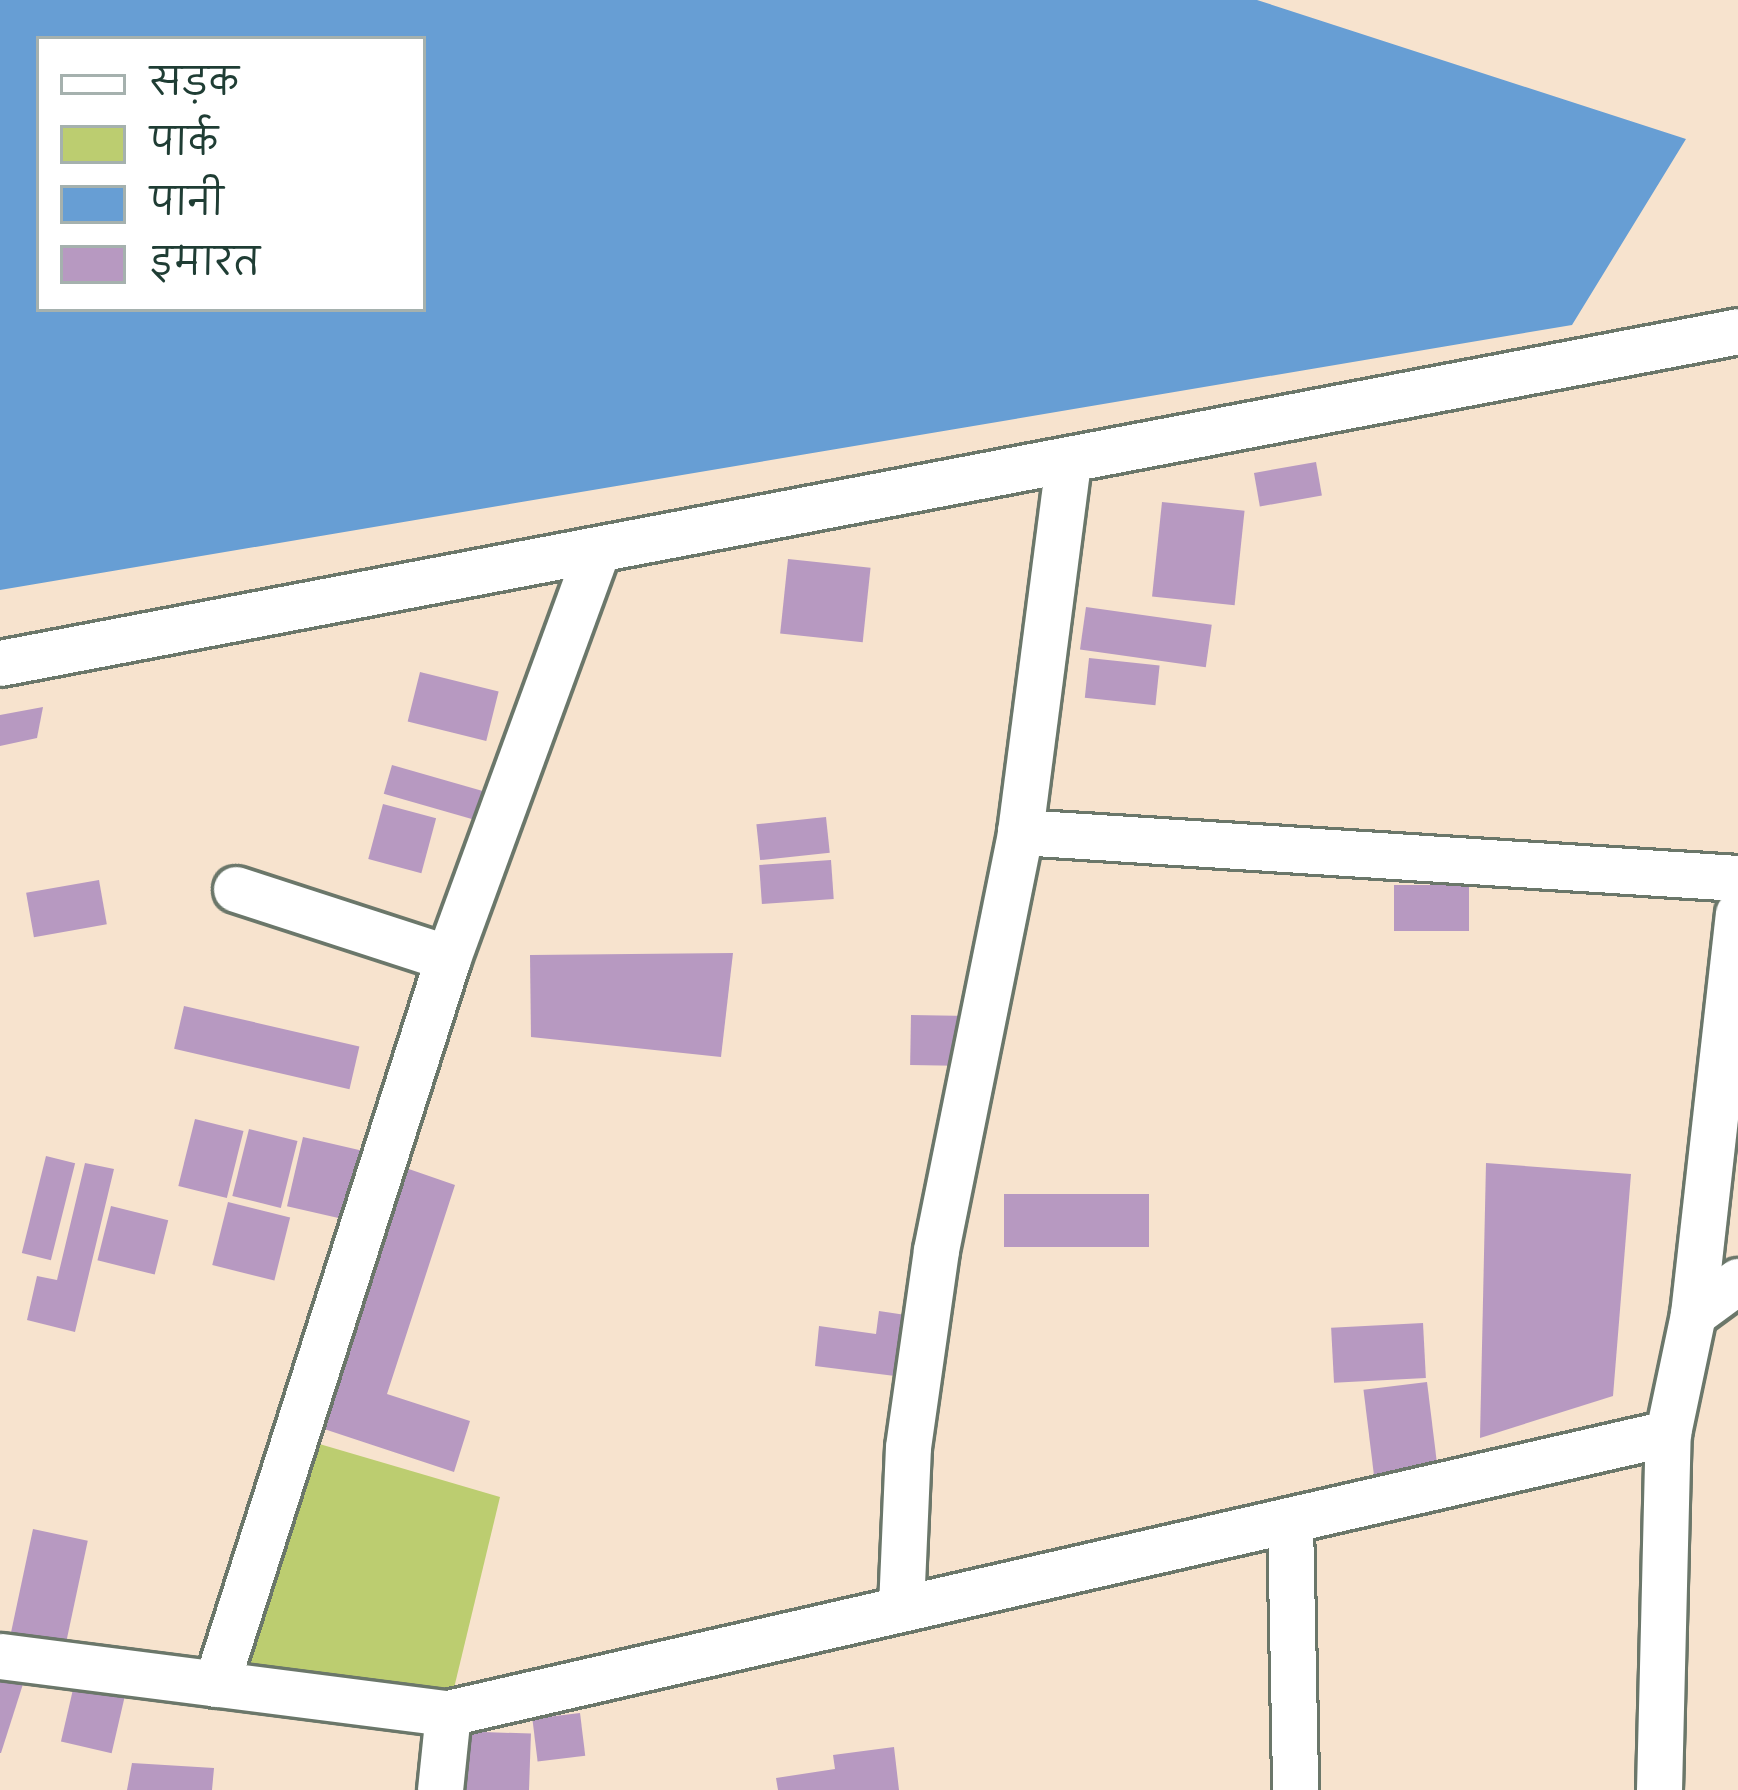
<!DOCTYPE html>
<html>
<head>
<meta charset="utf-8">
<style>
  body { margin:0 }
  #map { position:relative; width:1738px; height:1790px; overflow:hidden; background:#f7e3ce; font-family:Mynerve,"Playpen Sans Deva",sans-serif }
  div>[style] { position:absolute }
  .green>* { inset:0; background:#bccd70 }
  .water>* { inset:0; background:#679ed4 }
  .building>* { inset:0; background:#b799c1; transform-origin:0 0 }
  .roads { filter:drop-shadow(3px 0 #6b776a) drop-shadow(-3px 0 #6b776a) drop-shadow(0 3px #6b776a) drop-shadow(0 -3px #6b776a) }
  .minor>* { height:45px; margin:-22.5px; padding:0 22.5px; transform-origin:22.5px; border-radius:22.5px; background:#fff }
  span { translate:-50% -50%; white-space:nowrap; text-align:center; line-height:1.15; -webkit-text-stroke:9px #fff; paint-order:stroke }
  .legend { position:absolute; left:36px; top:36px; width:390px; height:276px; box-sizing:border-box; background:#fff; border:3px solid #a5b1ae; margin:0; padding:15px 21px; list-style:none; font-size:36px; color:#1f3d34 }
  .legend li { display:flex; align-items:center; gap:24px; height:60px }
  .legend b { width:60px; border:3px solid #a5b1ae }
</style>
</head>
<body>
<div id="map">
  <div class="green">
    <div style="clip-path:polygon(299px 1438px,500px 1497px,448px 1713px,216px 1684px)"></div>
  </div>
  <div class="water">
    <div style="clip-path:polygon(evenodd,0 0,1257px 0,1686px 139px,1572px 325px,0 590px,0 0,39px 39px,423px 39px,423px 309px,39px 309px,39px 39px)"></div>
  </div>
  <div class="building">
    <div style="left:1316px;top:462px;width:34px;height:63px;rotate:80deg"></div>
    <div style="left:1162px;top:502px;width:83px;height:95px;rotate:6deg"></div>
    <div style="left:788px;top:559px;width:83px;height:75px;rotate:6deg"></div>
    <div style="left:1086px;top:607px;width:127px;height:43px;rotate:8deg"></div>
    <div style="left:1089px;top:658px;width:71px;height:40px;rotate:6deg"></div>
    <div style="left:420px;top:672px;width:81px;height:51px;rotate:14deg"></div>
    <div style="clip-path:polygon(43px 707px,37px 738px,0 746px,0 715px)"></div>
    <div style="left:392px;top:765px;width:107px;height:30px;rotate:16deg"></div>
    <div style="left:383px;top:804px;width:55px;height:57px;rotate:15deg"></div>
    <div style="left:826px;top:817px;width:36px;height:70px;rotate:84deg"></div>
    <div style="left:831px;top:860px;width:39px;height:72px;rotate:86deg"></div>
    <div style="left:99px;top:880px;width:45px;height:74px;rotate:80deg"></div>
    <div style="left:1394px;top:885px;width:75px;height:46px"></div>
    <div style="clip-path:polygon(733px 953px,721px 1057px,531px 1037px,530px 955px)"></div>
    <div style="left:184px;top:1006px;width:180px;height:44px;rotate:13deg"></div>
    <div style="left:911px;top:1015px;width:59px;height:50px;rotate:1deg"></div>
    <div style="left:195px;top:1119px;width:50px;height:69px;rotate:14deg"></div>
    <div style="left:249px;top:1129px;width:50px;height:69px;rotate:14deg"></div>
    <div style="left:303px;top:1137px;width:73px;height:71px;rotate:13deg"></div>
    <div style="left:46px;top:1156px;width:30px;height:100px;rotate:14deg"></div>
    <div style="clip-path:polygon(85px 1163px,114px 1169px,75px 1332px,27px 1320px,37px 1276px,57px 1280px)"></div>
    <div style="clip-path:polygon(1486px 1163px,1631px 1174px,1613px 1396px,1480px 1438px)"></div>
    <div style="clip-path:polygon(403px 1167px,455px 1185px,387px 1394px,470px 1421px,454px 1472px,318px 1427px)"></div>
    <div style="left:1149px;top:1194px;width:53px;height:145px;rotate:90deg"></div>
    <div style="left:228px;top:1202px;width:64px;height:65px;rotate:14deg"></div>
    <div style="left:111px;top:1206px;width:59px;height:56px;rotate:14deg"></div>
    <div style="clip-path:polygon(879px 1311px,919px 1317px,911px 1378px,815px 1366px,819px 1326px,876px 1334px)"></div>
    <div style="left:1423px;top:1323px;width:55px;height:92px;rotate:87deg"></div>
    <div style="left:1427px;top:1382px;width:93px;height:64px;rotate:83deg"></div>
    <div style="left:33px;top:1529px;width:56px;height:118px;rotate:12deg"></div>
    <div style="clip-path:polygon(0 1677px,23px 1684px,1px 1753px,0 1753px)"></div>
    <div style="left:74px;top:1685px;width:52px;height:58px;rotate:13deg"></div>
    <div style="left:580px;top:1713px;width:43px;height:48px;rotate:83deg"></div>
    <div style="left:456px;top:1731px;width:75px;height:59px;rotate:2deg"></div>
    <div style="clip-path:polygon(894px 1747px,899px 1790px,778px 1790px,776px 1778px,835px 1769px,833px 1755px)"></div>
    <div style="clip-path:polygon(132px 1763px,214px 1768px,212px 1790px,127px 1790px)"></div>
  </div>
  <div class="roads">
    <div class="minor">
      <div style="left:0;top:663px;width:1769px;rotate:-10.81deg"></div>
      <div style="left:1020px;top:832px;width:719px;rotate:3.67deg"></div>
      <div style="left:236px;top:889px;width:223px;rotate:18deg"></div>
      <div style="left:1693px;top:1314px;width:56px;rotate:-36.3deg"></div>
      <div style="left:1290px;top:1520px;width:270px;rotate:88.9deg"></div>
      <div style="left:901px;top:1607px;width:160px;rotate:-87.5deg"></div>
      <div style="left:908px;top:1447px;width:199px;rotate:-81.9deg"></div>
      <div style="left:936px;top:1250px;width:426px;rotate:-78.6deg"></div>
      <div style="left:1020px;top:832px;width:374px;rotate:-82.6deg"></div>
      <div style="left:0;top:1656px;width:452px;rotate:7.3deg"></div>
      <div style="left:448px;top:1713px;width:1252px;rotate:-12.93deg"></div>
      <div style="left:216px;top:1684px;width:762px;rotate:-72.28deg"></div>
      <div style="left:448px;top:958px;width:434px;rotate:-69.9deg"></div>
      <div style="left:440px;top:1790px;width:77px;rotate:-84.1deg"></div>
      <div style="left:1659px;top:1790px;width:357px;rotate:-88.6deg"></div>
      <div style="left:1668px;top:1433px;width:122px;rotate:-78.1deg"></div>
      <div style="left:1693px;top:1314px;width:403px;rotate:-83.6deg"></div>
    </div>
  </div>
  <ul class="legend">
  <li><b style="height:15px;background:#fff"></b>सड़क</li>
  <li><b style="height:33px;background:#bccd70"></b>पार्क</li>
  <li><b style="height:33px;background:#679ed4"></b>पानी</li>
  <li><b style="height:33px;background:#b799c1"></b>इमारत</li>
  </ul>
</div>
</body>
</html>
